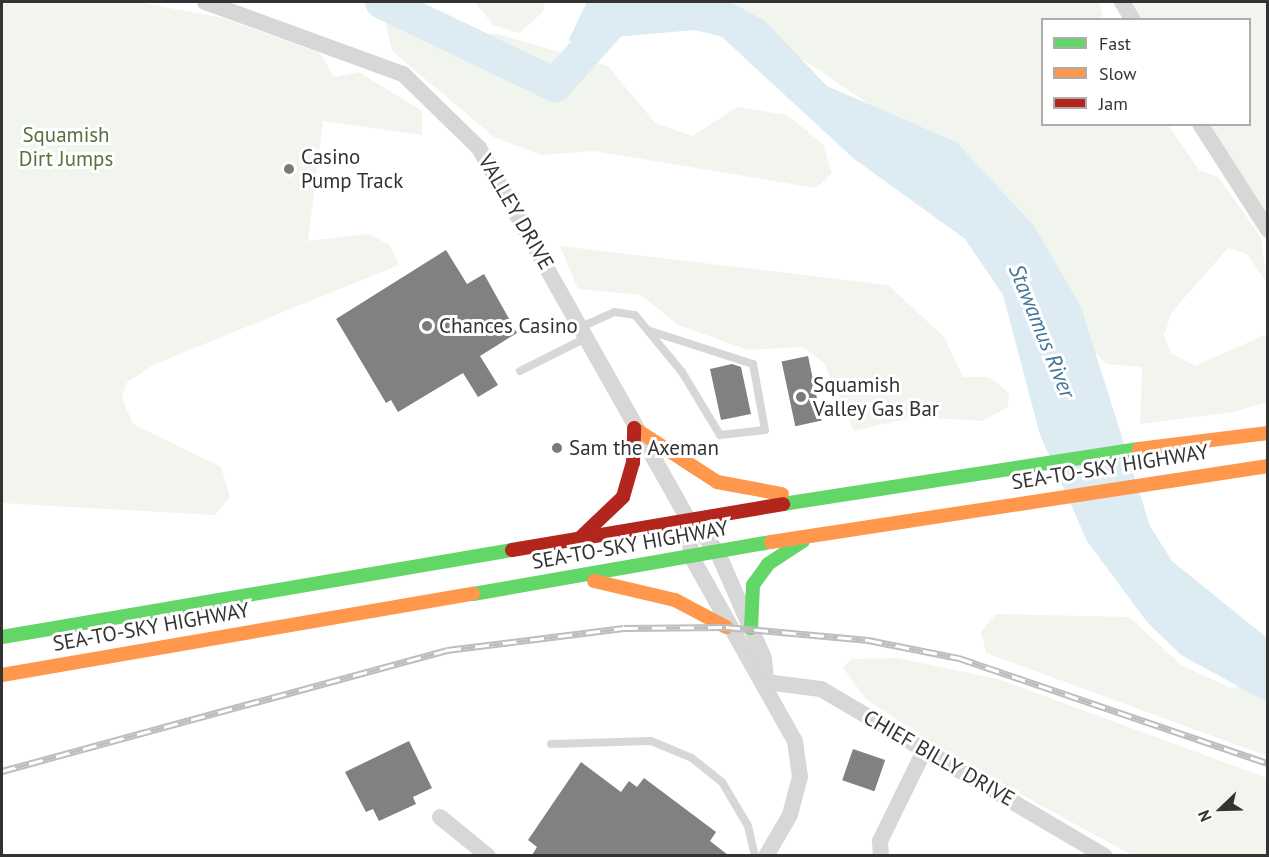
<!DOCTYPE html>
<html>
<head>
<meta charset="utf-8">
<style>
  body { margin:0 }
  #map { position:relative; width:1269px; height:857px; overflow:hidden; background:#fff; font-family:"PT Sans",sans-serif }
  div>[style] { position:absolute }
  .green>* { inset:0; background:#f1f5ed }
  .water>* { inset:0; background:#ddebf3 }
  .river>* { height:34px; margin:-17px; padding:0 17px; transform-origin:17px; border-radius:17px; background:#ddebf3 }
  .building>* { inset:0; background:#818181; transform-origin:0 0 }
  .lane>* { height:8px; margin:-4px; padding:0 4px; transform-origin:4px; border-radius:4px; background:#d7d7d7 }
  .street>* { height:16px; margin:-8px; padding:0 8px; transform-origin:8px; border-radius:8px; background:#d7d7d7 }
  .fast>* { height:14px; margin:-7px; padding:0 7px; transform-origin:7px; border-radius:7px; background:#63d668 }
  .slow>* { height:14px; margin:-7px; padding:0 7px; transform-origin:7px; border-radius:7px; background:#ff974d }
  .jam>* { height:14px; margin:-7px; padding:0 7px; transform-origin:7px; border-radius:7px; background:#b3261e }
  .rail>* { height:7px; margin-top:-3.5px; transform-origin:0; background:repeating-linear-gradient(90deg,#fff 0 14px,#bebebe 0 28px); box-sizing:border-box; border-block:2px solid #bebebe }
  .dots>* { width:16px; height:16px; translate:-50% -50%; box-sizing:border-box; border:3px solid #fff; border-radius:50% }
  span { translate:-50% -50%; white-space:nowrap; text-align:center; line-height:1.15; -webkit-text-stroke:6px #fff; paint-order:stroke }
  .park-label { font-size:21px; color:#56703f }
  .poi-label { font-size:21px; color:#333 }
  .left { translate:0 -50%; text-align:left }
  .street-label { font-size:21px; color:#333 }
  .water-label { font-size:22px; color:#3f7597; font-style:italic }
  .frame { position:absolute; inset:0; border:3px solid #333; pointer-events:none }
  .legend { position:absolute; left:1041px; top:18px; width:210px; height:108px; box-sizing:border-box; background:#fff; border:2px solid #adadad; margin:0; padding:8px 10px; list-style:none; font-size:18px; color:#333 }
  .legend li { display:flex; align-items:center; gap:12px; height:30px }
  .legend b { width:30px; border:2px solid #adadad }
  .north { position:absolute; left:1191px; top:779px; width:60px; height:60px; -webkit-text-stroke:4px #fff; paint-order:stroke; rotate:247deg; font-size:16px; font-weight:700; line-height:24px; text-align:center; color:#333 }
  .north::after { content:''; display:block; margin:auto; width:21px; height:27px; background:#333; clip-path:polygon(50% 0,100% 100%,50% 72%,0 100%) }
</style>
</head>
<body>
<div id="map">
  <div class="green">
    <div style="clip-path:polygon(2px 2px,137px 2px,223px 18px,320px 53px,334px 77px,359px 72px,422px 111px,422px 135px,323px 121px,308px 241px,369px 234px,390px 245px,399px 265px,155px 364px,127px 382px,122px 398px,133px 424px,221px 467px,230px 497px,215px 515px,2px 503px)"></div>
    <div style="clip-path:polygon(475px 2px,545px 2px,543px 12px,519px 33px,493px 25px)"></div>
    <div style="clip-path:polygon(693px 2px,1099px 2px,1103px 19px,1042px 20px,1042px 124px,1168px 125px,1199px 170px,1218px 177px,1261px 237px,1267px 283px,1247px 254px,1228px 248px,1172px 312px,1164px 335px,1171px 353px,1195px 366px,1267px 334px,1267px 402px,1234px 412px,1140px 424px,1142px 367px,1107px 364px,1088px 346px,885px 115px,742px 18px)"></div>
    <div style="clip-path:polygon(1117px 2px,1267px 2px,1267px 238px,1195px 125px,1250px 124px,1250px 20px,1128px 19px)"></div>
    <div style="clip-path:polygon(411px 17px,448px 33px,498px 34px,608px 66px,655px 123px,692px 136px,738px 107px,787px 115px,823px 144px,832px 173px,816px 188px,594px 151px,541px 155px,494px 137px,392px 51px,385px 20px)"></div>
    <div style="clip-path:polygon(560px 246px,888px 285px,944px 337px,963px 377px,989px 377px,1009px 393px,1008px 407px,982px 421px,914px 417px,854px 431px,824px 363px,803px 347px,748px 350px,678px 325px,641px 295px,578px 289px)"></div>
    <div style="clip-path:polygon(996px 614px,1129px 617px,1181px 665px,1231px 688px,1259px 683px,1267px 690px,1267px 756px,986px 653px,981px 632px)"></div>
    <div style="clip-path:polygon(897px 658px,998px 679px,1267px 778px,1267px 855px,1132px 855px,963px 763px,866px 699px,843px 668px,851px 659px)"></div>
  </div>
  <div class="water">
    <div style="clip-path:polygon(587px 2px,730px 2px,765px 21px,827px 86px,956px 142px,1034px 226px,1081px 307px,1150px 526px,1172px 561px,1267px 638px,1267px 702px,1181px 655px,1147px 622px,1087px 541px,1040px 435px,1003px 295px,965px 239px,853px 158px,722px 37px,695px 30px,568px 41px)"></div>
  </div>
  <div class="river">
    <div style="left:382px;top:2px;width:192px;rotate:25.6deg"></div>
    <div style="left:555px;top:85px;width:111px;rotate:-48.3deg"></div>
  </div>
  <div class="building">
    <div style="clip-path:polygon(446px 250px,467px 284px,484px 274px,517px 333px,480px 356px,498px 385px,478px 397px,463px 373px,398px 412px,391px 400px,386px 403px,336px 319px)"></div>
    <div style="left:808px;top:356px;width:66px;height:27px;rotate:78deg"></div>
    <div style="clip-path:polygon(732px 364px,741px 367px,751px 414px,721px 420px,710px 369px)"></div>
    <div style="clip-path:polygon(409px 741px,432px 788px,413px 797px,416px 804px,379px 821px,373px 809px,366px 812px,345px 772px)"></div>
    <div style="left:853px;top:749px;width:34px;height:33px;rotate:19deg"></div>
    <div style="clip-path:polygon(581px 762px,621px 792px,629px 781px,637px 787px,644px 778px,716px 832px,710px 841px,728px 855px,532px 855px,537px 847px,528px 840px)"></div>
  </div>
  <div class="lane">
    <div style="left:581px;top:327px;width:37px;rotate:-24deg"></div>
    <div style="left:615px;top:312px;width:20px;rotate:9deg"></div>
    <div style="left:635px;top:315px;width:74px;rotate:50.5deg"></div>
    <div style="left:682px;top:372px;width:74px;rotate:58.9deg"></div>
    <div style="left:720px;top:435px;width:45px;rotate:-6.3deg"></div>
    <div style="left:765px;top:430px;width:67px;rotate:-100.3deg"></div>
    <div style="left:753px;top:364px;width:108px;rotate:-162.2deg"></div>
    <div style="left:520px;top:371px;width:74px;rotate:-26.6deg"></div>
    <div style="left:551px;top:744px;width:100px;rotate:-1.7deg"></div>
    <div style="left:651px;top:741px;width:44px;rotate:22.5deg"></div>
    <div style="left:692px;top:758px;width:38px;rotate:39deg"></div>
    <div style="left:722px;top:782px;width:51px;rotate:59.4deg"></div>
    <div style="left:748px;top:826px;width:31px;rotate:77deg"></div>
  </div>
  <div class="street">
    <div style="left:205px;top:2px;width:211px;rotate:20deg"></div>
    <div style="left:403px;top:74px;width:106px;rotate:44.2deg"></div>
    <div style="left:479px;top:148px;width:427px;rotate:60.6deg"></div>
    <div style="left:689px;top:520px;width:36px;rotate:87deg"></div>
    <div style="left:691px;top:556px;width:212px;rotate:60.7deg"></div>
    <div style="left:795px;top:741px;width:36px;rotate:82deg"></div>
    <div style="left:800px;top:777px;width:39px;rotate:105deg"></div>
    <div style="left:790px;top:815px;width:48px;rotate:120.3deg"></div>
    <div style="left:1122px;top:2px;width:21px;rotate:59deg"></div>
    <div style="left:1200px;top:124px;width:126px;rotate:57.3deg"></div>
    <div style="left:689px;top:520px;width:42px;rotate:47.9deg"></div>
    <div style="left:717px;top:551px;width:117px;rotate:66.3deg"></div>
    <div style="left:764px;top:658px;width:24px;rotate:85deg"></div>
    <div style="left:766px;top:682px;width:55px;rotate:7.3deg"></div>
    <div style="left:821px;top:689px;width:329px;rotate:30.5deg"></div>
    <div style="left:440px;top:817px;width:62px;rotate:39.1deg"></div>
    <div style="left:881px;top:856px;width:15px;rotate:-94deg"></div>
    <div style="left:880px;top:841px;width:102px;rotate:-63.9deg"></div>
  </div>
  <div class="fast">
    <div style="left:783px;top:504px;width:360px;rotate:-8.8deg"></div>
    <div style="left:473px;top:594px;width:303px;rotate:-9.9deg"></div>
    <div style="left:751px;top:628px;width:43px;rotate:-87.3deg"></div>
    <div style="left:753px;top:585px;width:26px;rotate:-54deg"></div>
    <div style="left:768px;top:564px;width:42px;rotate:-33.3deg"></div>
    <div style="left:2px;top:637px;width:517px;rotate:-9.68deg"></div>
  </div>
  <div class="slow">
    <div style="left:634px;top:428px;width:99px;rotate:33deg"></div>
    <div style="left:717px;top:482px;width:66px;rotate:10.5deg"></div>
    <div style="left:1139px;top:449px;width:130px;rotate:-7.1deg"></div>
    <div style="left:771px;top:542px;width:503px;rotate:-8.69deg"></div>
    <div style="left:594px;top:581px;width:83px;rotate:13.2deg"></div>
    <div style="left:675px;top:600px;width:58px;rotate:27.9deg"></div>
    <div style="left:2px;top:675px;width:478px;rotate:-9.8deg"></div>
  </div>
  <div class="jam">
    <div style="left:581px;top:537px;width:58px;rotate:-43.6deg"></div>
    <div style="left:623px;top:497px;width:35px;rotate:-74deg"></div>
    <div style="left:633px;top:463px;width:35px;rotate:-88deg"></div>
    <div style="left:512px;top:550px;width:275px;rotate:-9.6deg"></div>
  </div>
  <div class="rail">
    <div style="left:2px;top:771px;width:461px;rotate:-15.2deg"></div>
    <div style="left:447px;top:650px;width:178px;rotate:-7.1deg"></div>
    <div style="left:624px;top:628px;width:102px;rotate:-0.6deg"></div>
    <div style="left:726px;top:627px;width:143px;rotate:5.2deg"></div>
    <div style="left:868px;top:640px;width:93px;rotate:11.2deg"></div>
    <div style="left:959px;top:658px;width:326px;rotate:18.8deg"></div>
  </div>
  <div class="dots">
    <div style="left:289px;top:169px;background:#7a7a7a"></div>
    <div style="left:427px;top:326px;background:#7a7a7a"></div>
    <div style="left:801px;top:397px;background:#7a7a7a"></div>
    <div style="left:557px;top:448px;background:#7a7a7a"></div>
  </div>
  <div class="park-label">
    <span style="left:66px;top:147px">Squamish<br>Dirt Jumps</span>
  </div>
  <div class="poi-label">
    <span class="left" style="left:301px;top:169px">Casino<br>Pump Track</span>
    <span class="left" style="left:439px;top:326px">Chances Casino</span>
    <span class="left" style="left:813px;top:397px">Squamish<br>Valley Gas Bar</span>
    <span class="left" style="left:569px;top:448px">Sam the Axeman</span>
  </div>
  <div class="street-label">
    <span style="left:516px;top:212px;rotate:60deg">VALLEY DRIVE</span>
    <span style="left:1110px;top:467px;rotate:-9deg">SEA-TO-SKY HIGHWAY</span>
    <span style="left:630px;top:545px;rotate:-10deg">SEA-TO-SKY HIGHWAY</span>
    <span style="left:151px;top:627px;rotate:-10deg">SEA-TO-SKY HIGHWAY</span>
    <span style="left:939px;top:758px;rotate:30deg">CHIEF BILLY DRIVE</span>
  </div>
  <div class="water-label">
    <span style="left:1042px;top:331px;rotate:68deg">Stawamus River</span>
  </div>
  <div class="frame"></div>
  <ul class="legend">
  <li><b style="height:8px;background:#63d668"></b>Fast</li>
  <li><b style="height:8px;background:#ff974d"></b>Slow</li>
  <li><b style="height:8px;background:#b3261e"></b>Jam</li>
  </ul>
  <div class="north">N</div>
</div>
</body>
</html>
